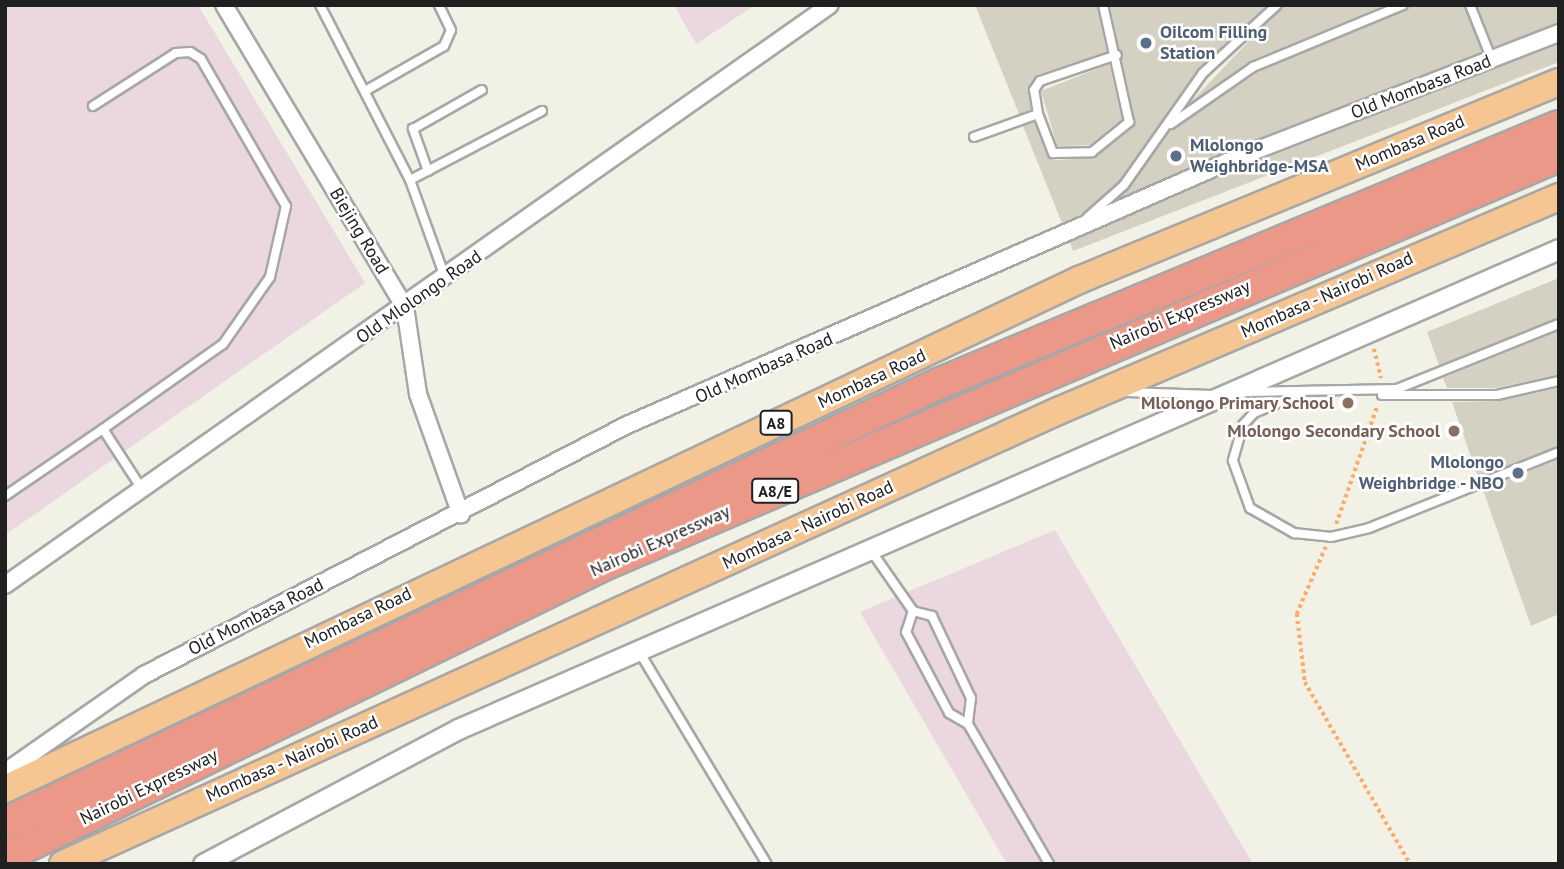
<!DOCTYPE html>
<html>
<head>
<meta charset="utf-8">
<style>
  body { margin:0 }
  #map { position:relative; width:1564px; height:869px; overflow:hidden; background:#f1f1e5; font-family:"PT Sans",sans-serif }
  div>[style] { position:absolute }
  .industrial>* { inset:0; background:#ead7e0 }
  .building>* { inset:0; background:#d4d0c2 }
  .path>* { height:3.5px; margin-top:-1.75px; transform-origin:0; background:repeating-linear-gradient(90deg,#ffaa68 0 3.5px,transparent 0 7px) }
  .roads { filter:drop-shadow(2px 0 #a7a7a7) drop-shadow(-2px 0 #a7a7a7) drop-shadow(0 2px #a7a7a7) drop-shadow(0 -2px #a7a7a7) }
  .service>* { height:8px; margin:-4px; padding:0 4px; transform-origin:4px; border-radius:4px; background:#fff }
  .minor>* { height:16px; margin:-8px; padding:0 8px; transform-origin:8px; border-radius:8px; background:#fff }
  .tertiary>* { height:19px; margin:-9.5px; padding:0 9.5px; transform-origin:9.5px; border-radius:9.5px; background:#fff }
  .trunk>* { height:26px; margin:-13px; padding:0 13px; transform-origin:13px; border-radius:13px; background:#f6c692 }
  .motorway>* { height:30px; margin:-15px; padding:0 15px; transform-origin:15px; border-radius:15px; background:#ec9889 }
  .dots>* { width:19px; height:19px; translate:-50% -50%; box-sizing:border-box; border:4px solid #fff; border-radius:50% }
  span { translate:-50% -50%; white-space:nowrap; text-align:center; line-height:1.15; -webkit-text-stroke:5px #fff; paint-order:stroke }
  .shield-label span { padding:2px 5px; background:#fff; border:2px solid; border-radius:5px; -webkit-text-stroke-width:0 }
  .shield-label { font-size:16px; color:#202020; font-weight:700 }
  .service-label { font-size:18px; color:#4e5e75; font-weight:700 }
  .left { translate:0 -50%; text-align:left }
  .right { translate:-100% -50%; text-align:right }
  .street-label { font-size:18px; color:#202020 }
  .education-label { font-size:18px; color:#785e54; font-weight:700 }
  .frame { position:absolute; inset:0; border:7px solid #202020; pointer-events:none }
</style>
</head>
<body>
<div id="map">
  <div class="industrial">
    <div style="clip-path:polygon(5px 5px,198px 5px,365px 283px,5px 535px)"></div>
    <div style="clip-path:polygon(674px 5px,755px 5px,696px 44px)"></div>
    <div style="clip-path:polygon(1055px 530px,1253px 864px,1007px 864px,860px 612px)"></div>
  </div>
  <div class="building">
    <div style="clip-path:polygon(975px 5px,1097px 5px,1107px 52px,1037px 75px,1028px 90px,1031px 110px,1019px 114px)"></div>
    <div style="clip-path:polygon(1110px 5px,1267px 5px,1198px 69px,1119px 181px,1082px 214px,1062px 223px,1023px 126px,1034px 122px,1053px 160px,1095px 158px,1134px 127px)"></div>
    <div style="clip-path:polygon(1283px 5px,1385px 5px,1250px 61px,1190px 103px)"></div>
    <div style="clip-path:polygon(1410px 5px,1464px 5px,1482px 52px,1120px 198px,1171px 130px,1256px 73px)"></div>
    <div style="clip-path:polygon(1477px 5px,1559px 5px,1559px 23px,1494px 47px)"></div>
    <div style="clip-path:polygon(1559px 44px,1559px 62px,1073px 251px,1070px 242px,1238px 169px)"></div>
    <div style="clip-path:polygon(1109px 64px,1122px 119px,1090px 145px,1057px 146px,1041px 91px)"></div>
    <div style="clip-path:polygon(1559px 278px,1559px 318px,1439px 365px,1427px 332px)"></div>
    <div style="clip-path:polygon(1559px 331px,1559px 375px,1496px 388px,1447px 388px,1443px 378px)"></div>
    <div style="clip-path:polygon(1559px 388px,1559px 446px,1478px 477px,1452px 402px,1498px 401px)"></div>
    <div style="clip-path:polygon(1559px 459px,1559px 614px,1531px 626px,1483px 490px)"></div>
  </div>
  <div class="path">
    <div style="left:1374px;top:349px;width:30px;rotate:76deg"></div>
    <div style="left:1336px;top:524px;width:125px;rotate:-70.8deg"></div>
    <div style="left:1326px;top:547px;width:73px;rotate:113.4deg"></div>
    <div style="left:1297px;top:614px;width:68px;rotate:83.3deg"></div>
    <div style="left:1305px;top:682px;width:210px;rotate:60deg"></div>
  </div>
  <div class="roads">
    <div class="service">
      <div style="left:320px;top:5px;width:197px;rotate:62.8deg"></div>
      <div style="left:410px;top:180px;width:103px;rotate:70.2deg"></div>
      <div style="left:1470px;top:5px;width:59px;rotate:68.2deg"></div>
      <div style="left:365px;top:91px;width:91px;rotate:-29.7deg"></div>
      <div style="left:444px;top:46px;width:17px;rotate:-66deg"></div>
      <div style="left:451px;top:30px;width:28px;rotate:-116deg"></div>
      <div style="left:93px;top:106px;width:98px;rotate:-32.6deg"></div>
      <div style="left:176px;top:53px;width:14px;rotate:-4deg"></div>
      <div style="left:190px;top:52px;width:13px;rotate:32deg"></div>
      <div style="left:201px;top:59px;width:170px;rotate:60deg"></div>
      <div style="left:286px;top:206px;width:73px;rotate:102.7deg"></div>
      <div style="left:270px;top:277px;width:82px;rotate:125deg"></div>
      <div style="left:223px;top:344px;width:147px;rotate:144.7deg"></div>
      <div style="left:103px;top:429px;width:72px;rotate:57deg"></div>
      <div style="left:1038px;top:114px;width:24px;rotate:-99deg"></div>
      <div style="left:1034px;top:90px;width:11px;rotate:-56deg"></div>
      <div style="left:1040px;top:81px;width:81px;rotate:-18.7deg"></div>
      <div style="left:1171px;top:124px;width:100px;rotate:-34.8deg"></div>
      <div style="left:1253px;top:67px;width:162px;rotate:-22.5deg"></div>
      <div style="left:974px;top:137px;width:68px;rotate:-19.8deg"></div>
      <div style="left:1038px;top:114px;width:42px;rotate:69deg"></div>
      <div style="left:1053px;top:153px;width:39px;rotate:-1deg"></div>
      <div style="left:1092px;top:152px;width:48px;rotate:-39deg"></div>
      <div style="left:1129px;top:122px;width:120px;rotate:-102.5deg"></div>
      <div style="left:428px;top:171px;width:45px;rotate:-109.7deg"></div>
      <div style="left:413px;top:129px;width:79px;rotate:-29.5deg"></div>
      <div style="left:410px;top:180px;width:149px;rotate:-27.6deg"></div>
      <div style="left:1088px;top:217px;width:48px;rotate:-41.6deg"></div>
      <div style="left:1124px;top:185px;width:137px;rotate:-54.8deg"></div>
      <div style="left:1203px;top:73px;width:100px;rotate:-42.6deg"></div>
      <div style="left:1127px;top:392px;width:85px;rotate:2deg"></div>
      <div style="left:1246px;top:392px;width:151px;rotate:-1.1deg"></div>
      <div style="left:1397px;top:389px;width:175px;rotate:-21.9deg"></div>
      <div style="left:1382px;top:395px;width:115px"></div>
      <div style="left:1497px;top:395px;width:64px;rotate:-12.7deg"></div>
      <div style="left:1295px;top:396px;width:44px;rotate:157.5deg"></div>
      <div style="left:1254px;top:413px;width:16px;rotate:133deg"></div>
      <div style="left:1243px;top:425px;width:37px;rotate:106deg"></div>
      <div style="left:1233px;top:461px;width:50px;rotate:70.1deg"></div>
      <div style="left:1250px;top:508px;width:51px;rotate:29.6deg"></div>
      <div style="left:1294px;top:533px;width:37px;rotate:6deg"></div>
      <div style="left:1331px;top:537px;width:39px;rotate:-13deg"></div>
      <div style="left:1369px;top:528px;width:205px;rotate:-21.8deg"></div>
      <div style="left:5px;top:496px;width:119px;rotate:-34.4deg"></div>
      <div style="left:872px;top:552px;width:72px;rotate:55.2deg"></div>
      <div style="left:913px;top:611px;width:20px;rotate:15deg"></div>
      <div style="left:932px;top:616px;width:91px;rotate:64.6deg"></div>
      <div style="left:971px;top:698px;width:26px;rotate:97deg"></div>
      <div style="left:913px;top:611px;width:22px;rotate:108deg"></div>
      <div style="left:906px;top:632px;width:92px;rotate:62deg"></div>
      <div style="left:949px;top:713px;width:22px;rotate:30deg"></div>
      <div style="left:968px;top:724px;width:162px;rotate:59.9deg"></div>
      <div style="left:640px;top:653px;width:246px;rotate:59deg"></div>
    </div>
    <div class="minor">
      <div style="left:224px;top:5px;width:352px;rotate:59.1deg"></div>
      <div style="left:405px;top:307px;width:88px;rotate:81.5deg"></div>
      <div style="left:418px;top:394px;width:128px;rotate:70.4deg"></div>
      <div style="left:5px;top:585px;width:1008px;rotate:-35.11deg"></div>
      <div style="left:5px;top:772px;width:169px;rotate:-34.9deg"></div>
      <div style="left:144px;top:675px;width:544px;rotate:-27.37deg"></div>
      <div style="left:627px;top:425px;width:663px;rotate:-23.66deg"></div>
      <div style="left:1234px;top:159px;width:349px;rotate:-21.2deg"></div>
    </div>
    <div class="tertiary">
      <div style="left:203px;top:864px;width:289px;rotate:-27.9deg"></div>
      <div style="left:458px;top:729px;width:1201px;rotate:-23.56deg"></div>
    </div>
    <div class="trunk">
      <div style="left:5px;top:789px;width:1189px;rotate:-25.36deg"></div>
      <div style="left:1079px;top:280px;width:519px;rotate:-22.42deg"></div>
      <div style="left:63px;top:864px;width:1093px;rotate:-24.48deg"></div>
      <div style="left:1058px;top:411px;width:545px;rotate:-23.13deg"></div>
    </div>
    <div class="motorway">
      <div style="left:5px;top:823px;width:1031px;rotate:-25.2deg"></div>
      <div style="left:938px;top:384px;width:672px;rotate:-22.56deg"></div>
      <div style="left:5px;top:857px;width:669px;rotate:-25.99deg"></div>
      <div style="left:606px;top:564px;width:1037px;rotate:-23.18deg"></div>
    </div>
  </div>
  <div class="dots">
    <div style="left:1146px;top:43px;background:#5c6f8a"></div>
    <div style="left:1176px;top:156px;background:#5c6f8a"></div>
    <div style="left:1348px;top:403px;background:#8d6e63"></div>
    <div style="left:1454px;top:431px;background:#8d6e63"></div>
    <div style="left:1518px;top:473px;background:#5c6f8a"></div>
  </div>
  <div class="shield-label">
    <span style="left:776px;top:423px">A8</span>
    <span style="left:775px;top:491px">A8/E</span>
  </div>
  <div class="service-label">
    <span class="left" style="left:1160px;top:43px">Oilcom Filling<br>Station</span>
    <span class="left" style="left:1190px;top:156px">Mlolongo<br>Weighbridge-MSA</span>
    <span class="right" style="left:1504px;top:473px">Mlolongo<br>Weighbridge - NBO</span>
  </div>
  <div class="street-label">
    <span style="left:1421px;top:87px;rotate:-21deg">Old Mombasa Road</span>
    <span style="left:1410px;top:143px;rotate:-23deg">Mombasa Road</span>
    <span style="left:359px;top:231px;rotate:59deg">Biejing Road</span>
    <span style="left:1327px;top:295px;rotate:-24deg">Mombasa - Nairobi Road</span>
    <span style="left:419px;top:297px;rotate:-35deg">Old Mlolongo Road</span>
    <span style="left:1180px;top:315px;rotate:-23deg">Nairobi Expressway</span>
    <span style="left:764px;top:368px;rotate:-24deg">Old Mombasa Road</span>
    <span style="left:872px;top:379px;rotate:-25deg">Mombasa Road</span>
    <span style="left:808px;top:525px;rotate:-25deg">Mombasa - Nairobi Road</span>
    <span style="left:660px;top:541px;rotate:-24deg">Nairobi Expressway</span>
    <span style="left:256px;top:617px;rotate:-27deg">Old Mombasa Road</span>
    <span style="left:358px;top:618px;rotate:-26deg">Mombasa Road</span>
    <span style="left:292px;top:759px;rotate:-24deg">Mombasa - Nairobi Road</span>
    <span style="left:149px;top:787px;rotate:-26deg">Nairobi Expressway</span>
  </div>
  <div class="education-label">
    <span class="right" style="left:1334px;top:403px">Mlolongo Primary School</span>
    <span class="right" style="left:1440px;top:431px">Mlolongo Secondary School</span>
  </div>
  <div class="frame"></div>
</div>
</body>
</html>
